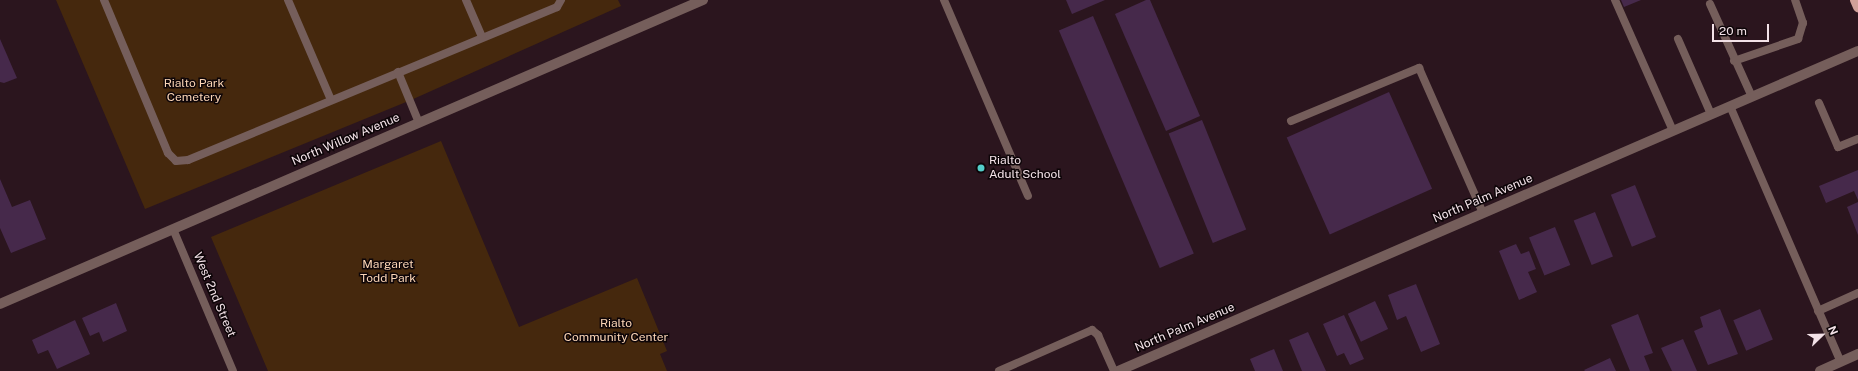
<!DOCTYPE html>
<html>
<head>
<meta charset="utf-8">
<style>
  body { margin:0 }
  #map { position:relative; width:1858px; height:371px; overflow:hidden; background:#2b151e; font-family:"Public Sans",sans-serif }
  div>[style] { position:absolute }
  .green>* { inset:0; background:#45280d }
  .building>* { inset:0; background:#46294b; transform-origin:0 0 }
  .service>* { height:8px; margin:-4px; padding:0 4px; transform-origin:4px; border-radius:4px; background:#755e5b }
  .minor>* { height:10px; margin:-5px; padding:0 5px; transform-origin:5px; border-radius:5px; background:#755e5b }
  .tertiary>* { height:10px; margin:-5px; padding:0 5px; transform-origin:5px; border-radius:5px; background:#755e5b }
  .primary>* { height:10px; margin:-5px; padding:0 5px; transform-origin:5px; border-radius:5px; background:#d0a099 }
  .dots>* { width:11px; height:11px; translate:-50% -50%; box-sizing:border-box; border:2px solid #0d0508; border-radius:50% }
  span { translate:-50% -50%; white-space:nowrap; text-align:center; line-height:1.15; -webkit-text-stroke:3px #0d0508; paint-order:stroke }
  .park-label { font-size:12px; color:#fbd5b6 }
  .street-label { font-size:12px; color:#f3e2e8 }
  .poi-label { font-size:12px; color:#f3e2e8 }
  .left { translate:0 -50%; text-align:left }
  .north { position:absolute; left:1802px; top:315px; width:40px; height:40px; -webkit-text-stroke:3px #0d0508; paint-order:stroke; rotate:67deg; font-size:11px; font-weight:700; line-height:16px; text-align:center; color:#f3e2e8 }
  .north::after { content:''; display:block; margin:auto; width:14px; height:18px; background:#f3e2e8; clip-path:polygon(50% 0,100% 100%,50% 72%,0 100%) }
  .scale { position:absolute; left:1712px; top:24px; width:57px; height:18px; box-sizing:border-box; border:2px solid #f3e2e8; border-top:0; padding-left:5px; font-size:12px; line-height:14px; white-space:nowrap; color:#f3e2e8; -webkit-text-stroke:3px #0d0508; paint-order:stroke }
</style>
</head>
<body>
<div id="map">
  <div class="green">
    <div style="clip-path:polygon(56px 0,618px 0,621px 6px,411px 100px,145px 209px)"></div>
    <div style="clip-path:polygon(441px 141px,519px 327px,637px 278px,667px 351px,660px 354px,667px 371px,268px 371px,211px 237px)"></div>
  </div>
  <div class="building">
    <div style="clip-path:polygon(1066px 0,1105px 0,1072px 14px)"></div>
    <div style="clip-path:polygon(1146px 0,1150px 0,1200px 116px,1166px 131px,1115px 14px)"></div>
    <div style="clip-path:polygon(1621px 0,1641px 0,1624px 7px)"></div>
    <div style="left:1093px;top:16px;width:258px;height:37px;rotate:67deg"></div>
    <div style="clip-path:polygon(0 39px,17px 78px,4px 83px,0 82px)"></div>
    <div style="left:1389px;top:92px;width:106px;height:112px;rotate:66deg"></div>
    <div style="left:1202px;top:120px;width:118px;height:36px;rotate:68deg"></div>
    <div style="clip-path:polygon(1858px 170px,1858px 200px,1854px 191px,1826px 203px,1819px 186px)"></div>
    <div style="clip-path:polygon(0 179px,12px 207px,30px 200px,46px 239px,11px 253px,0 228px)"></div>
    <div style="left:1635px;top:185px;width:56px;height:26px;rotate:68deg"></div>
    <div style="clip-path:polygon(1858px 202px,1858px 235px,1847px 207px)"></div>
    <div style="left:1595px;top:212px;width:48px;height:23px;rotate:68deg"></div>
    <div style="left:1555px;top:227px;width:41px;height:28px;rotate:68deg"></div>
    <div style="clip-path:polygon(1516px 244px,1521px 254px,1529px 251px,1536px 269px,1528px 272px,1537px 292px,1519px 300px,1499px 251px)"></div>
    <div style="clip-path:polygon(1416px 284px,1440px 344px,1421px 352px,1406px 316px,1397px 320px,1388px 295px)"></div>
    <div style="left:1375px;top:301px;width:31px;height:30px;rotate:65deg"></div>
    <div style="clip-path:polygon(116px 303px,127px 331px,103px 342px,99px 332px,90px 336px,82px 318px)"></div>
    <div style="clip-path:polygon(1720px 309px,1738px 354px,1708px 365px,1694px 331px,1703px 327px,1700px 317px)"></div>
    <div style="left:1760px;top:309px;width:33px;height:29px;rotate:67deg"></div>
    <div style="clip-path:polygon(1638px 314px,1653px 353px,1644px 356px,1650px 371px,1630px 371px,1611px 325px)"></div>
    <div style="clip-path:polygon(1344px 315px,1364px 359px,1350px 365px,1344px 353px,1337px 356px,1323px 324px)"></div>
    <div style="clip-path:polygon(75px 320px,90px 354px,57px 369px,48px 350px,38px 354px,32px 340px)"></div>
    <div style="clip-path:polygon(1308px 332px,1326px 371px,1302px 371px,1289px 340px)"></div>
    <div style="clip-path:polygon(1683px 339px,1697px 371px,1672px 371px,1661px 348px)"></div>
    <div style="clip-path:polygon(1274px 349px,1283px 371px,1255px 371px,1250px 359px)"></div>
    <div style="clip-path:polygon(1610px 358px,1616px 371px,1585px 371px,1584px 370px)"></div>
  </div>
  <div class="service">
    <div style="left:104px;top:0;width:166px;rotate:67.3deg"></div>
    <div style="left:168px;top:153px;width:11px;rotate:45deg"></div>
    <div style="left:176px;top:161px;width:12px;rotate:-5deg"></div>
    <div style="left:188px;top:160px;width:399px;rotate:-22.5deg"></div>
    <div style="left:557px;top:7px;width:8px;rotate:-60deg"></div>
    <div style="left:288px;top:0;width:109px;rotate:66.7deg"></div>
    <div style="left:466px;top:0;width:40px;rotate:66.6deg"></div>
    <div style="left:944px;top:0;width:213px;rotate:66.8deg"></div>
    <div style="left:1615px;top:0;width:143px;rotate:66.1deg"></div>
    <div style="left:1710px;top:4px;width:102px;rotate:65.7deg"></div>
    <div style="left:1678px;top:39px;width:82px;rotate:66.3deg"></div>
    <div style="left:1734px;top:61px;width:68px;rotate:-19deg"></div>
    <div style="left:1798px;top:39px;width:17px;rotate:-73deg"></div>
    <div style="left:1803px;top:23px;width:24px;rotate:-109deg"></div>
    <div style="left:398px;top:72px;width:55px;rotate:67.6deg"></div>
    <div style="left:1819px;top:103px;width:48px;rotate:66.6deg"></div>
    <div style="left:1838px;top:147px;width:22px;rotate:-22deg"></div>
    <div style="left:1730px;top:106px;width:279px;rotate:66.6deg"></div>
    <div style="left:1291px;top:121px;width:139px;rotate:-22.5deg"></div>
    <div style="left:1419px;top:68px;width:158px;rotate:66.2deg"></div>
    <div style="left:173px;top:229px;width:154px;rotate:67.1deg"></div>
    <div style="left:1818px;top:311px;width:44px;rotate:-24.2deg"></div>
    <div style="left:999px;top:371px;width:102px;rotate:-23.8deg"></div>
    <div style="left:1092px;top:330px;width:8px;rotate:40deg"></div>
    <div style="left:1098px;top:335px;width:39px;rotate:66deg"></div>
  </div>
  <div class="minor">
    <div style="left:1118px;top:371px;width:806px;rotate:-23.39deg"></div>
    <div style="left:1820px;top:371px;width:42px;rotate:-24.1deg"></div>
  </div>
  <div class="tertiary">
    <div style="left:0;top:304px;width:766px;rotate:-23.39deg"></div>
  </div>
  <div class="primary">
    <div style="left:1855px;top:0;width:8px;rotate:67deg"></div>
  </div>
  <div class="dots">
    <div style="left:981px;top:168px;background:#53cdc9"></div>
  </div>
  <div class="park-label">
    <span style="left:194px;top:91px">Rialto Park<br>Cemetery</span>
    <span style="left:388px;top:272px">Margaret<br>Todd Park</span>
    <span style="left:616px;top:331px">Rialto<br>Community Center</span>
  </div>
  <div class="street-label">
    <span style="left:346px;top:140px;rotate:-23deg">North Willow Avenue</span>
    <span style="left:1483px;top:199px;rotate:-23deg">North Palm Avenue</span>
    <span style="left:214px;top:295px;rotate:67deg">West 2nd Street</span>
    <span style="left:1185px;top:328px;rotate:-23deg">North Palm Avenue</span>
  </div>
  <div class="poi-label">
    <span class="left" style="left:989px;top:168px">Rialto<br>Adult School</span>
  </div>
  <div class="north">N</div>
  <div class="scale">20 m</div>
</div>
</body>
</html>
